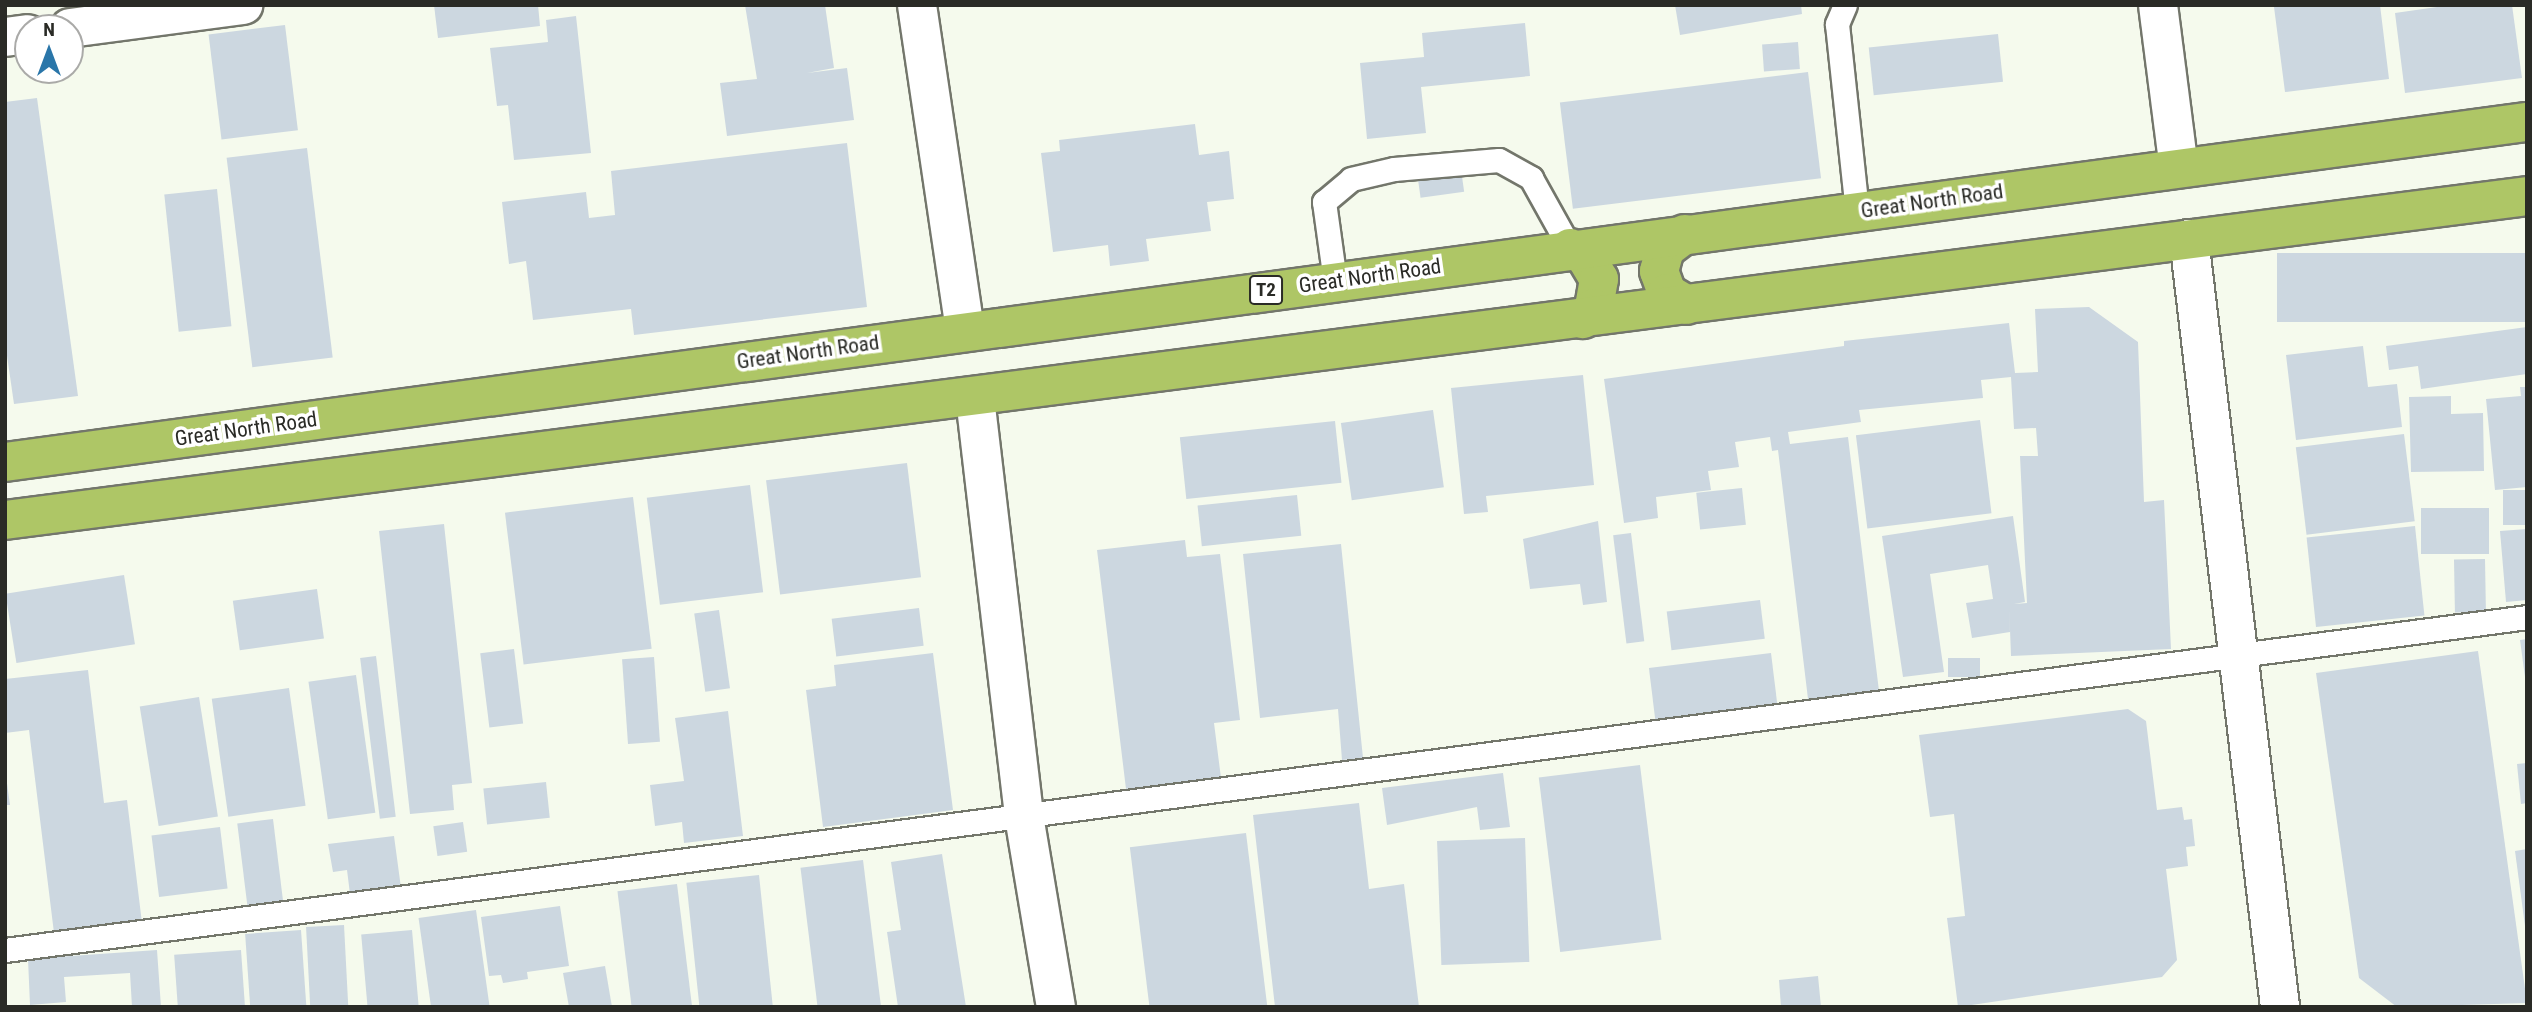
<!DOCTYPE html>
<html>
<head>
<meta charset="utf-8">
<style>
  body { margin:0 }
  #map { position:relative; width:2532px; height:1012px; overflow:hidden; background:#f5faed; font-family:"Roboto Condensed",sans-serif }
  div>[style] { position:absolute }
  .building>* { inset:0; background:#ccd7e0; transform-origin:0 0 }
  .roads { filter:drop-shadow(2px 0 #73766b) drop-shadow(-2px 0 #73766b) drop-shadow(0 2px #73766b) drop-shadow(0 -2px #73766b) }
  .service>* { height:23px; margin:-11.5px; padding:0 11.5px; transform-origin:11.5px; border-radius:11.5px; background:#fff }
  .minor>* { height:38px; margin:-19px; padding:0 19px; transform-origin:19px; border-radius:19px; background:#fff }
  .secondary>* { height:38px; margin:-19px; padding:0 19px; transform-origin:19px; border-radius:19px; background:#fff }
  .trunk>* { height:38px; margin:-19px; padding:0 19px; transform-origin:19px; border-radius:19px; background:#aec666 }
  span { translate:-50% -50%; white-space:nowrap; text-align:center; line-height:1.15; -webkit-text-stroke:7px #fff; paint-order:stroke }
  .shield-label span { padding:2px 5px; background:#fff; border:2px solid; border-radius:5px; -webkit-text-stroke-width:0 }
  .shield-label { font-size:19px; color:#2a2b26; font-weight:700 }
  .street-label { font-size:21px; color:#2a2b26 }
  .frame { position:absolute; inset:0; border:7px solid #2a2b26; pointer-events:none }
  .north { position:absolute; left:14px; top:14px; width:70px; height:70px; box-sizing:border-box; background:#fff; border:2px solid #aaaaa8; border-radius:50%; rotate:0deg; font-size:19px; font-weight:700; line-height:28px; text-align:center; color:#2a2b26 }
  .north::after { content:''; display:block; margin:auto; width:24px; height:32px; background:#2a76a9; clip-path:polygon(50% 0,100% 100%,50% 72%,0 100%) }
</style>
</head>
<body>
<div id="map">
  <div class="building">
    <div style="clip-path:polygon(434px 5px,538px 5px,540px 26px,438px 38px)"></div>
    <div style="clip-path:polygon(745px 5px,825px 5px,834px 68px,807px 73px,847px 68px,854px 120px,727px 136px,720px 83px,757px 79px)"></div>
    <div style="clip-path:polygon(1675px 5px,1801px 5px,1802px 14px,1680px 35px)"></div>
    <div style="clip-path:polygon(2253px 5px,2380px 5px,2389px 79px,2285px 92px,2274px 7px)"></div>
    <div style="clip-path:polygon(2451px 5px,2512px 5px,2522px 78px,2405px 93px,2395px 13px)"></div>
    <div style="clip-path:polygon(576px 16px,591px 153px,514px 160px,508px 105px,497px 106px,490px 48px,548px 42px,546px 20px)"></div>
    <div style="clip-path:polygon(1525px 23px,1530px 76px,1421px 87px,1426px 133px,1367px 139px,1360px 63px,1424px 57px,1422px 33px)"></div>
    <div style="left:285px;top:25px;width:106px;height:77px;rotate:83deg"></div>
    <div style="left:1998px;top:34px;width:48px;height:130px;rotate:84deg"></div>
    <div style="left:1798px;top:42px;width:27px;height:36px;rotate:86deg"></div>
    <div style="left:1808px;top:72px;width:107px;height:250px;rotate:83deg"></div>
    <div style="clip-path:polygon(37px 98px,78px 396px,14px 404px,5px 342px,5px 102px)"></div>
    <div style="clip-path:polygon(1195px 124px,1199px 155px,1229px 151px,1234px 199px,1207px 202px,1211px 231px,1146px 239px,1149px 261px,1110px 266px,1108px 245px,1053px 252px,1041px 153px,1060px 151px,1059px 140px)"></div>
    <div style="clip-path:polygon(847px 143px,867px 307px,634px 335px,631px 309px,533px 320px,526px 261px,509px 264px,502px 202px,586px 192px,589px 218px,615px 215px,611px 171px)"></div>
    <div style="left:307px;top:148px;width:211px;height:81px;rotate:83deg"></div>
    <div style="left:1459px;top:155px;width:37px;height:44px;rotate:82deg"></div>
    <div style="left:217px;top:189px;width:138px;height:53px;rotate:84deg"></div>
    <div style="left:2527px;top:253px;width:69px;height:250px;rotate:90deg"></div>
    <div style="clip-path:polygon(2089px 307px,2138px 342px,2144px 502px,2164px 500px,2171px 649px,2011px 656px,2009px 604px,2010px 632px,1972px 638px,1966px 603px,1993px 599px,1988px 565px,1930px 574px,1944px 672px,1903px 677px,1882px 536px,2013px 516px,2025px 602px,2014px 604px,2027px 603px,2020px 456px,2038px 456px,2036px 428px,2014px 429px,2011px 377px,1981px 380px,1983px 398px,1859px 410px,1861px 422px,1788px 432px,1790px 444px,1848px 437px,1879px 691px,1808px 699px,1778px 450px,1772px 451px,1770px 437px,1735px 442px,1739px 467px,1708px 471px,1711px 490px,1656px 497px,1658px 518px,1624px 523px,1604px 379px,1844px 346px,1844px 341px,2009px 323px,2015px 373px,2038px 372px,2035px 309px)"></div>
    <div style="clip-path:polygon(2527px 327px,2527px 374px,2421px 389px,2418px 366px,2389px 370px,2386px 346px)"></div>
    <div style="clip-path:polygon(2363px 346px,2368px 387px,2397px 384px,2402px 427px,2296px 440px,2286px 355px)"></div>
    <div style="clip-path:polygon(1583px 375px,1594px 485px,1486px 496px,1488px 512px,1464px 514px,1451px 388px)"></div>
    <div style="clip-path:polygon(2520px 387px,2527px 387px,2527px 487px,2495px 490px,2486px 399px,2521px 396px)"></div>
    <div style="clip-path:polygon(2451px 396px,2451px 414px,2483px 413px,2484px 471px,2411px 472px,2409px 397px)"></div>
    <div style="left:1433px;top:410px;width:78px;height:93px;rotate:82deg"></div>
    <div style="left:1980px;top:420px;width:94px;height:125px;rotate:83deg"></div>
    <div style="left:1335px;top:421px;width:62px;height:156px;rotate:84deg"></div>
    <div style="left:2404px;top:434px;width:88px;height:109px;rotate:83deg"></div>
    <div style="left:907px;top:463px;width:115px;height:142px;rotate:83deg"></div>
    <div style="left:750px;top:485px;width:108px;height:104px;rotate:83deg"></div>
    <div style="left:1742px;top:488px;width:37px;height:46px;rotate:84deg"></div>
    <div style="left:2527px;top:490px;width:35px;height:24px;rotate:90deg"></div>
    <div style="left:1297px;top:495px;width:41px;height:100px;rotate:84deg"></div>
    <div style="left:633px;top:497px;width:153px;height:129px;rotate:83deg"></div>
    <div style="left:2489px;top:508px;width:46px;height:68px;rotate:90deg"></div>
    <div style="clip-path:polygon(1598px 521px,1607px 602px,1583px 605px,1580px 584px,1530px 589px,1523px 539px)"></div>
    <div style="clip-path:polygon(444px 524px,472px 783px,452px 785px,454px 810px,410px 814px,379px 531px)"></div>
    <div style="left:2415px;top:526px;width:90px;height:109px;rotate:84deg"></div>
    <div style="clip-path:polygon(2527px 529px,2527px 600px,2506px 602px,2500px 531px)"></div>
    <div style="left:1631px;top:533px;width:109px;height:18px;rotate:83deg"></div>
    <div style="clip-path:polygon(1185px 540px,1187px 557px,1220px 554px,1240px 720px,1214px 723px,1221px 778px,1126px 789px,1097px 550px)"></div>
    <div style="clip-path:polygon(1341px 544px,1363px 758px,1342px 760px,1338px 709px,1260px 718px,1243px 554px)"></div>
    <div style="left:2485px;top:559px;width:53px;height:31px;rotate:89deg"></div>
    <div style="left:124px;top:575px;width:70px;height:120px;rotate:81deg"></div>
    <div style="left:317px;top:589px;width:50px;height:85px;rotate:82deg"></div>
    <div style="left:1760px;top:600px;width:39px;height:94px;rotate:83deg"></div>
    <div style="left:919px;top:608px;width:38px;height:88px;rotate:83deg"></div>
    <div style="left:719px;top:610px;width:79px;height:25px;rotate:82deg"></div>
    <div style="clip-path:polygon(2527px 639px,2527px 677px,2525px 677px,2520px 640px)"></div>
    <div style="left:514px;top:649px;width:75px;height:34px;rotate:83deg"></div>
    <div style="clip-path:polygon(2478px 651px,2527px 1003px,2397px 1007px,2359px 978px,2316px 673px)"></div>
    <div style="clip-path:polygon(933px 653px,953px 810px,823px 827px,806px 690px,836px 686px,834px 665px)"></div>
    <div style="left:1771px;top:653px;width:56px;height:123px;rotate:83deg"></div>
    <div style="left:376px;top:656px;width:162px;height:16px;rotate:83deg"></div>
    <div style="left:654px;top:657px;width:85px;height:32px;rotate:86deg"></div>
    <div style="left:1948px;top:658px;width:32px;height:19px"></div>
    <div style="clip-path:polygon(88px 670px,104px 803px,127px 800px,142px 923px,54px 933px,29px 730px,5px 733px,5px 679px)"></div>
    <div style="left:356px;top:675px;width:139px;height:48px;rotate:82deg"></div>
    <div style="left:289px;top:688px;width:119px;height:78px;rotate:82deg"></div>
    <div style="left:199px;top:697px;width:121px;height:60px;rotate:81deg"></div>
    <div style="clip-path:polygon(2128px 709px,2146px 721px,2157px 810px,2182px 807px,2184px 820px,2192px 819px,2195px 846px,2186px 847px,2188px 866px,2166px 869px,2177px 960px,2162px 977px,1958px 1007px,1947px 918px,1965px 916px,1954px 814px,1930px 817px,1919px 735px)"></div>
    <div style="clip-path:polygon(728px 711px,743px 836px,684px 843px,682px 822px,655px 826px,650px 785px,684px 781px,675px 718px)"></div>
    <div style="clip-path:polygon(2527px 763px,2527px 803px,2521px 804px,2517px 764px)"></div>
    <div style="left:1640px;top:765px;width:176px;height:102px;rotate:83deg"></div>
    <div style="clip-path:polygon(5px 769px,10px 805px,5px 805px)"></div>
    <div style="clip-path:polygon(1503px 773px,1510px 827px,1480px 830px,1477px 807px,1387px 825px,1382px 788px)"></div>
    <div style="left:546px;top:782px;width:36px;height:63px;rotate:84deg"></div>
    <div style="clip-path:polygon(1359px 803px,1369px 889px,1404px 884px,1419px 1007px,1275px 1007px,1253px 815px)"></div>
    <div style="left:273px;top:819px;width:83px;height:36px;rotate:83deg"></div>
    <div style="left:463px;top:822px;width:30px;height:30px;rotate:82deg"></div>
    <div style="left:220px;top:827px;width:62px;height:69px;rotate:83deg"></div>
    <div style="left:1246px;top:833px;width:175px;height:117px;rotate:83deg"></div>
    <div style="clip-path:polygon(394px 836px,401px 888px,350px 894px,347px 870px,333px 872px,328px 844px)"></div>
    <div style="left:1525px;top:838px;width:124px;height:88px;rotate:88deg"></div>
    <div style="clip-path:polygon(2527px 849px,2527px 926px,2525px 926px,2515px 851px)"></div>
    <div style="clip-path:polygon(942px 854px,966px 1007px,898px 1007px,887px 932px,901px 930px,891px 862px)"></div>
    <div style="left:863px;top:860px;width:148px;height:63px;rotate:83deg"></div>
    <div style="left:759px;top:875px;width:133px;height:73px;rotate:84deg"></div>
    <div style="left:677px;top:884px;width:124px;height:60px;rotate:83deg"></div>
    <div style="clip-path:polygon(560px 906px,569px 966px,527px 972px,528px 979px,503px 983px,501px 975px,489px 976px,481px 917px)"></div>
    <div style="left:476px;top:910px;width:98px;height:58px;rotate:82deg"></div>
    <div style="left:344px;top:925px;width:82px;height:38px;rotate:87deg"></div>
    <div style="left:301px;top:930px;width:77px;height:56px;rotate:86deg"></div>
    <div style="left:412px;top:930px;width:76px;height:51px;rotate:85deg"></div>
    <div style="clip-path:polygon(157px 950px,161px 1007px,132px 1007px,130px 973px,64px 977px,66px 1002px,30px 1005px,28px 959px)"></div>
    <div style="left:241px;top:950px;width:57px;height:67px;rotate:86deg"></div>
    <div style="clip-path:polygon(605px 966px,612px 1007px,569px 1007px,563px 973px)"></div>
    <div style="clip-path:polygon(1818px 976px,1821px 1007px,1781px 1007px,1779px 980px)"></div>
  </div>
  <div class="roads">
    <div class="service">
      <div style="left:1845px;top:5px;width:21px;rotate:113deg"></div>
      <div style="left:1837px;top:24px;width:188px;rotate:83.9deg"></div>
      <div style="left:1335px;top:281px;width:80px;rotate:-97.9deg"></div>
      <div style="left:1324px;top:202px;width:35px;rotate:-40deg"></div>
      <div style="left:1351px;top:179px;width:44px;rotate:-13.1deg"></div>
      <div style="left:1394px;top:169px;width:105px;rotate:-4.9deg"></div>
      <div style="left:1499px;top:160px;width:37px;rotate:29deg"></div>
      <div style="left:1531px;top:178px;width:80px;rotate:60.9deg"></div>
      <div style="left:5px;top:950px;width:2544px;rotate:-7.52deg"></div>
    </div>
    <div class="minor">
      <div style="left:917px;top:5px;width:329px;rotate:81.6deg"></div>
      <div style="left:70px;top:28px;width:175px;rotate:-7.6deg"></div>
      <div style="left:5px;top:37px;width:23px;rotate:-7deg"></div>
      <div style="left:975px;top:398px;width:421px;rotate:83.3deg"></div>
      <div style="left:1024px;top:816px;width:194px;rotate:80.5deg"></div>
    </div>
    <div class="secondary">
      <div style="left:2158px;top:5px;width:164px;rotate:82.7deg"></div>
      <div style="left:2189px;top:239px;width:773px;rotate:83.24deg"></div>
    </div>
    <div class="trunk">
      <div style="left:1685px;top:234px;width:25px;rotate:143deg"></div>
      <div style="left:1665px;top:249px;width:23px;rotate:105deg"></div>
      <div style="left:1659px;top:271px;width:23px;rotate:70deg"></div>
      <div style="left:1667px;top:293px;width:23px;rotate:31deg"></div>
      <div style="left:1570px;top:248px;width:17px;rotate:28deg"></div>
      <div style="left:1585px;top:256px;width:27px;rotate:59deg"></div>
      <div style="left:1599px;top:279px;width:29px;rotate:100deg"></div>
      <div style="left:1594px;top:308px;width:16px;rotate:135deg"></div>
      <div style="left:5px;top:462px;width:2545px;rotate:-7.68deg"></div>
      <div style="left:5px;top:520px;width:2543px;rotate:-7.32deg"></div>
    </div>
  </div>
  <div class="shield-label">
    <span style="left:1266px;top:290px">T2</span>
  </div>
  <div class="street-label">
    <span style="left:1932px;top:201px;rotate:-8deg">Great North Road</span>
    <span style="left:1370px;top:276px;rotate:-8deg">Great North Road</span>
    <span style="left:808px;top:352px;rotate:-8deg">Great North Road</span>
    <span style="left:246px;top:429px;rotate:-8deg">Great North Road</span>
  </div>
  <div class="frame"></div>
  <div class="north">N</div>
</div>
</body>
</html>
